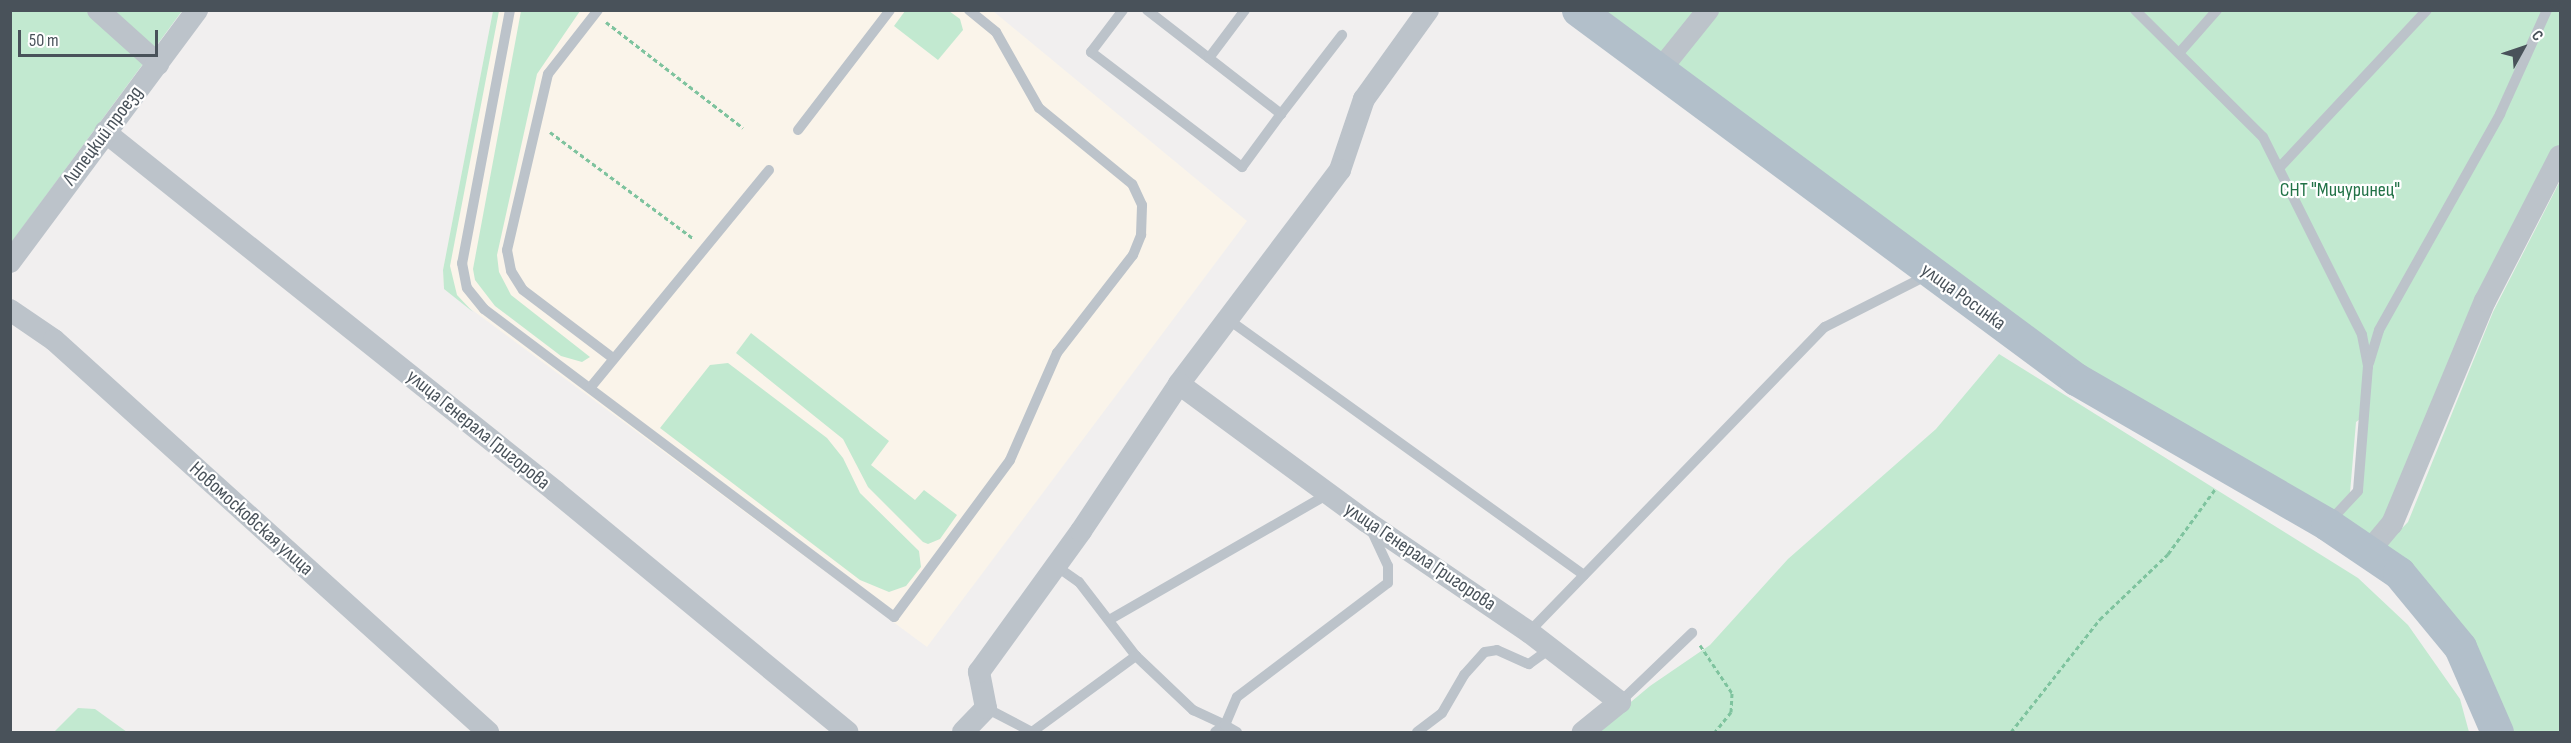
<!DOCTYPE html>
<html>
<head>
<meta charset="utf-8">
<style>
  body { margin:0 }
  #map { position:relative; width:2571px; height:743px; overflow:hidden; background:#f1efef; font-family:"Sofia Sans Condensed",sans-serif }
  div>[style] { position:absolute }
  .commercial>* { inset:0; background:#faf4ea }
  .green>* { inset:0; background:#c2e9d0 }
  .path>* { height:3px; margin-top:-1.5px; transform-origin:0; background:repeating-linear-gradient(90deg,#7ec39e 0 4.5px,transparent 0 7.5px) }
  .service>* { height:10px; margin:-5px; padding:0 5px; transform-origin:5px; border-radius:5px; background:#bcc3ca }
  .minor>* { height:22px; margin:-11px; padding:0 11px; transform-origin:11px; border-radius:11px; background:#bcc3ca }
  .primary>* { height:33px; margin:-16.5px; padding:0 16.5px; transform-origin:16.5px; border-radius:16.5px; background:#b2bfca }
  span { translate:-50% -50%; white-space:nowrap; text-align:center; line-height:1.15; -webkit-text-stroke:4.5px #fff; paint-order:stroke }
  .street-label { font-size:20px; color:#49525a }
  .park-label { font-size:20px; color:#227247 }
  .frame { position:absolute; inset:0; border:12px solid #49525a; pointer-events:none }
  .north { position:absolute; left:2493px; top:18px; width:60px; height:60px; -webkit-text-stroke:4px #fff; paint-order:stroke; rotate:50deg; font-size:16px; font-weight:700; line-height:24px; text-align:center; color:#49525a }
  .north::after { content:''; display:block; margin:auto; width:21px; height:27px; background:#49525a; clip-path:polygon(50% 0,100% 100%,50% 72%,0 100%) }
  .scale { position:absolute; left:18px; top:30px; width:140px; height:27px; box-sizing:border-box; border:3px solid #49525a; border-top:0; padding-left:8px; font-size:18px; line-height:21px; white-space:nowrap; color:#49525a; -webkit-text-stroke:4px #fff; paint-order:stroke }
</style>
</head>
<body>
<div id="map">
  <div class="commercial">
    <div style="clip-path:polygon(493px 11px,993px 11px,1247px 221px,927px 647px,444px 289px,443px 270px)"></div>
  </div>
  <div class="green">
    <div style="clip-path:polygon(11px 11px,182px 11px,11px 243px)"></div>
    <div style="clip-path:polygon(493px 11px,499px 11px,450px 266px,457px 295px,473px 312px,444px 289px,443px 270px)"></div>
    <div style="clip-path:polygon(521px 11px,580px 11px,537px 74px,497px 255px,499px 272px,511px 295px,590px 357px,582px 362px,561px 356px,495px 306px,475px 280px,473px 269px)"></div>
    <div style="clip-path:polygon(905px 11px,949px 11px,960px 19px,963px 30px,938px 60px,894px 26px)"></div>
    <div style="clip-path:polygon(1578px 11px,2560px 11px,2560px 156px,2369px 551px,2327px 524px,2358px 491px,2360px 419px,2356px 422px,2350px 493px,2324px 521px,2031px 342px)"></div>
    <div style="clip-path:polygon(2560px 181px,2560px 732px,2502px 732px,2500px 724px,2372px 559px,2408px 522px,2493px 312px)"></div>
    <div style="clip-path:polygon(751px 333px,889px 441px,871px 465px,915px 500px,924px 490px,957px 515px,940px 539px,928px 544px,923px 542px,868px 487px,843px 439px,736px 353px)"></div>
    <div style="clip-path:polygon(1999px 354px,2358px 578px,2408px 625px,2460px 699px,2469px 732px,1595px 732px,1650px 686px,1710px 645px,1788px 559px,1936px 429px)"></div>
    <div style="clip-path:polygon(728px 363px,827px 438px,843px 458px,860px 493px,919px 551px,921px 567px,906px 586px,889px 592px,860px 580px,660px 428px,710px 365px)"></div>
    <div style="clip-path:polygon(78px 708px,95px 709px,127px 732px,54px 732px)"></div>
  </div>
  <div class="path">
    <div style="left:606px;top:22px;width:173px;rotate:37.7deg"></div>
    <div style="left:550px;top:132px;width:179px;rotate:36.6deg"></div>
    <div style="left:1700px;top:645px;width:58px;rotate:56.3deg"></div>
    <div style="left:1732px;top:693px;width:19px;rotate:93deg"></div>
    <div style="left:1731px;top:712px;width:26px;rotate:129deg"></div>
    <div style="left:2011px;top:732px;width:144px;rotate:-51.8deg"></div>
    <div style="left:2100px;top:619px;width:94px;rotate:-43.7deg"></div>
    <div style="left:2168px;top:554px;width:82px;rotate:-54deg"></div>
  </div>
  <div class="service">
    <div style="left:510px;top:10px;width:258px;rotate:100.7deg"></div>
    <div style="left:462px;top:263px;width:25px;rotate:79deg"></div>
    <div style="left:467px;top:288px;width:27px;rotate:51deg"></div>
    <div style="left:484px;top:309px;width:513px;rotate:36.91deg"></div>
    <div style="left:894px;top:617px;width:195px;rotate:-53.5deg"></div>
    <div style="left:1010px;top:460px;width:117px;rotate:-66.3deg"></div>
    <div style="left:1057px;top:353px;width:124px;rotate:-52.2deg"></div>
    <div style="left:1133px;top:255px;width:22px;rotate:-68deg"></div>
    <div style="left:1141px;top:235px;width:30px;rotate:-88deg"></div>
    <div style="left:1142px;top:205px;width:23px;rotate:-115deg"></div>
    <div style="left:1132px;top:184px;width:120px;rotate:-140.7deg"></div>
    <div style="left:1039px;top:108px;width:87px;rotate:-119.5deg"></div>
    <div style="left:996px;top:32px;width:35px;rotate:-141deg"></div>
    <div style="left:598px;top:10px;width:81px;rotate:128deg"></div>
    <div style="left:548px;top:74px;width:181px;rotate:103.1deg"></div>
    <div style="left:507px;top:250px;width:21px;rotate:79deg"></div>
    <div style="left:511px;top:271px;width:22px;rotate:58deg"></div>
    <div style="left:523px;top:290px;width:113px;rotate:37.1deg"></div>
    <div style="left:1123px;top:10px;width:53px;rotate:127.3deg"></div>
    <div style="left:1091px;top:52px;width:190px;rotate:37.3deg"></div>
    <div style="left:1242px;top:167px;width:66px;rotate:-53.7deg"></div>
    <div style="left:1147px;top:10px;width:170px;rotate:37.8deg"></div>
    <div style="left:1281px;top:114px;width:100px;rotate:-52.3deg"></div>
    <div style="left:2135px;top:10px;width:180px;rotate:44.8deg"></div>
    <div style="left:2263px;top:137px;width:221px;rotate:63.4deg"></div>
    <div style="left:2362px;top:335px;width:32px;rotate:79deg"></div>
    <div style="left:2368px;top:366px;width:125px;rotate:94.6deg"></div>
    <div style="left:2358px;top:491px;width:41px;rotate:133deg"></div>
    <div style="left:2180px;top:52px;width:56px;rotate:-48.6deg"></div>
    <div style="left:1209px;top:58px;width:60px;rotate:-53.1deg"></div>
    <div style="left:798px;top:130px;width:151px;rotate:-52.5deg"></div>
    <div style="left:2280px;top:167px;width:215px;rotate:-46.9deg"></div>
    <div style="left:1229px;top:320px;width:437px;rotate:35.7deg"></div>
    <div style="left:2369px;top:363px;width:34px;rotate:-73deg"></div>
    <div style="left:2379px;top:330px;width:248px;rotate:-60.7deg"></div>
    <div style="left:2500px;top:114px;width:114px;rotate:-65.7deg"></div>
    <div style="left:590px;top:388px;width:282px;rotate:-50.6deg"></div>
    <div style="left:1056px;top:566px;width:28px;rotate:35deg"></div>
    <div style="left:1079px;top:582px;width:93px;rotate:52.4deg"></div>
    <div style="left:1136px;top:656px;width:79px;rotate:43.5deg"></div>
    <div style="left:1193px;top:710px;width:35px;rotate:25deg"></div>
    <div style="left:1225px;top:725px;width:12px;rotate:145deg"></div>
    <div style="left:1109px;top:620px;width:253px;rotate:-29.9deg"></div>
    <div style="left:1529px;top:632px;width:425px;rotate:-45.9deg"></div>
    <div style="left:1825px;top:327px;width:115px;rotate:-26.8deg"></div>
    <div style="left:1620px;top:702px;width:100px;rotate:-43.8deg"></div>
    <div style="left:986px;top:708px;width:52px;rotate:27.6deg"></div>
    <div style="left:1032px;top:732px;width:129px;rotate:-36.2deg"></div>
    <div style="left:1237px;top:732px;width:14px;rotate:-150deg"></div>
    <div style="left:1225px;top:725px;width:30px;rotate:-67deg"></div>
    <div style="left:1237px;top:697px;width:189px;rotate:-37.1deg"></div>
    <div style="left:1388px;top:583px;width:17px;rotate:-90deg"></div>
    <div style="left:1388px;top:566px;width:40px;rotate:-115deg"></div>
    <div style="left:1417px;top:732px;width:31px;rotate:-37deg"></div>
    <div style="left:1442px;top:713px;width:44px;rotate:-59.9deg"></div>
    <div style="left:1464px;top:675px;width:31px;rotate:-48deg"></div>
    <div style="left:1485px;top:652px;width:12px;rotate:-9deg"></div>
    <div style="left:1497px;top:650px;width:35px;rotate:24deg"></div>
    <div style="left:1529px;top:664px;width:27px;rotate:-36deg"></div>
  </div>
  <div class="minor">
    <div style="left:98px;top:10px;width:81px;rotate:42deg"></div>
    <div style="left:1428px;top:10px;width:110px;rotate:125.7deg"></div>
    <div style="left:1364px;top:99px;width:75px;rotate:108.7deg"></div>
    <div style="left:1340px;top:170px;width:268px;rotate:127deg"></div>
    <div style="left:1179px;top:384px;width:233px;rotate:36.3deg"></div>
    <div style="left:1367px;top:522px;width:196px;rotate:34.2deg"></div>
    <div style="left:1529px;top:632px;width:115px;rotate:37.6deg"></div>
    <div style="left:1620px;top:702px;width:48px;rotate:141deg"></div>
    <div style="left:1660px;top:70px;width:77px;rotate:-51.3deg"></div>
    <div style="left:105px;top:132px;width:576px;rotate:38.58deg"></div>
    <div style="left:555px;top:491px;width:379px;rotate:39.5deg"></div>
    <div style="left:10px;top:262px;width:314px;rotate:-53.4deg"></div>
    <div style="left:10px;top:310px;width:53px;rotate:34.3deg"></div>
    <div style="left:54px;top:340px;width:585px;rotate:42.09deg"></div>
    <div style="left:2369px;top:551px;width:35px;rotate:-50deg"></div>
    <div style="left:2392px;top:524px;width:242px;rotate:-67.4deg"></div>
    <div style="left:2485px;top:301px;width:163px;rotate:-62.7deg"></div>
    <div style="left:963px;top:732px;width:33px;rotate:-46deg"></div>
    <div style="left:986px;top:708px;width:37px;rotate:-101deg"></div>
    <div style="left:979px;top:672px;width:174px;rotate:-54.1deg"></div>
    <div style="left:1081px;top:531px;width:177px;rotate:-56.3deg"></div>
  </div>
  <div class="primary">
    <div style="left:1578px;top:10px;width:620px;rotate:36.54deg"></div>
    <div style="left:2076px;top:379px;width:290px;rotate:30deg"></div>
    <div style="left:2327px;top:524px;width:87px;rotate:34.2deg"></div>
    <div style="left:2399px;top:573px;width:96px;rotate:50.5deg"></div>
    <div style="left:2460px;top:647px;width:93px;rotate:66.5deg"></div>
  </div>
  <div class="street-label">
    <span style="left:103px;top:136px;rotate:-53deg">Липецкий проезд</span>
    <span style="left:1963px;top:297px;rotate:36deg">улица Росинка</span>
    <span style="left:478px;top:430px;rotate:39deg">улица Генерала Григорова</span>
    <span style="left:251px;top:519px;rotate:42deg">Новомосковская улица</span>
    <span style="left:1420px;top:557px;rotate:34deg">улица Генерала Григорова</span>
  </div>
  <div class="park-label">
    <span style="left:2340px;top:190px">СНТ "Мичуринец"</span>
  </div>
  <div class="frame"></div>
  <div class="north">С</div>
  <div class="scale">50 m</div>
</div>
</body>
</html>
